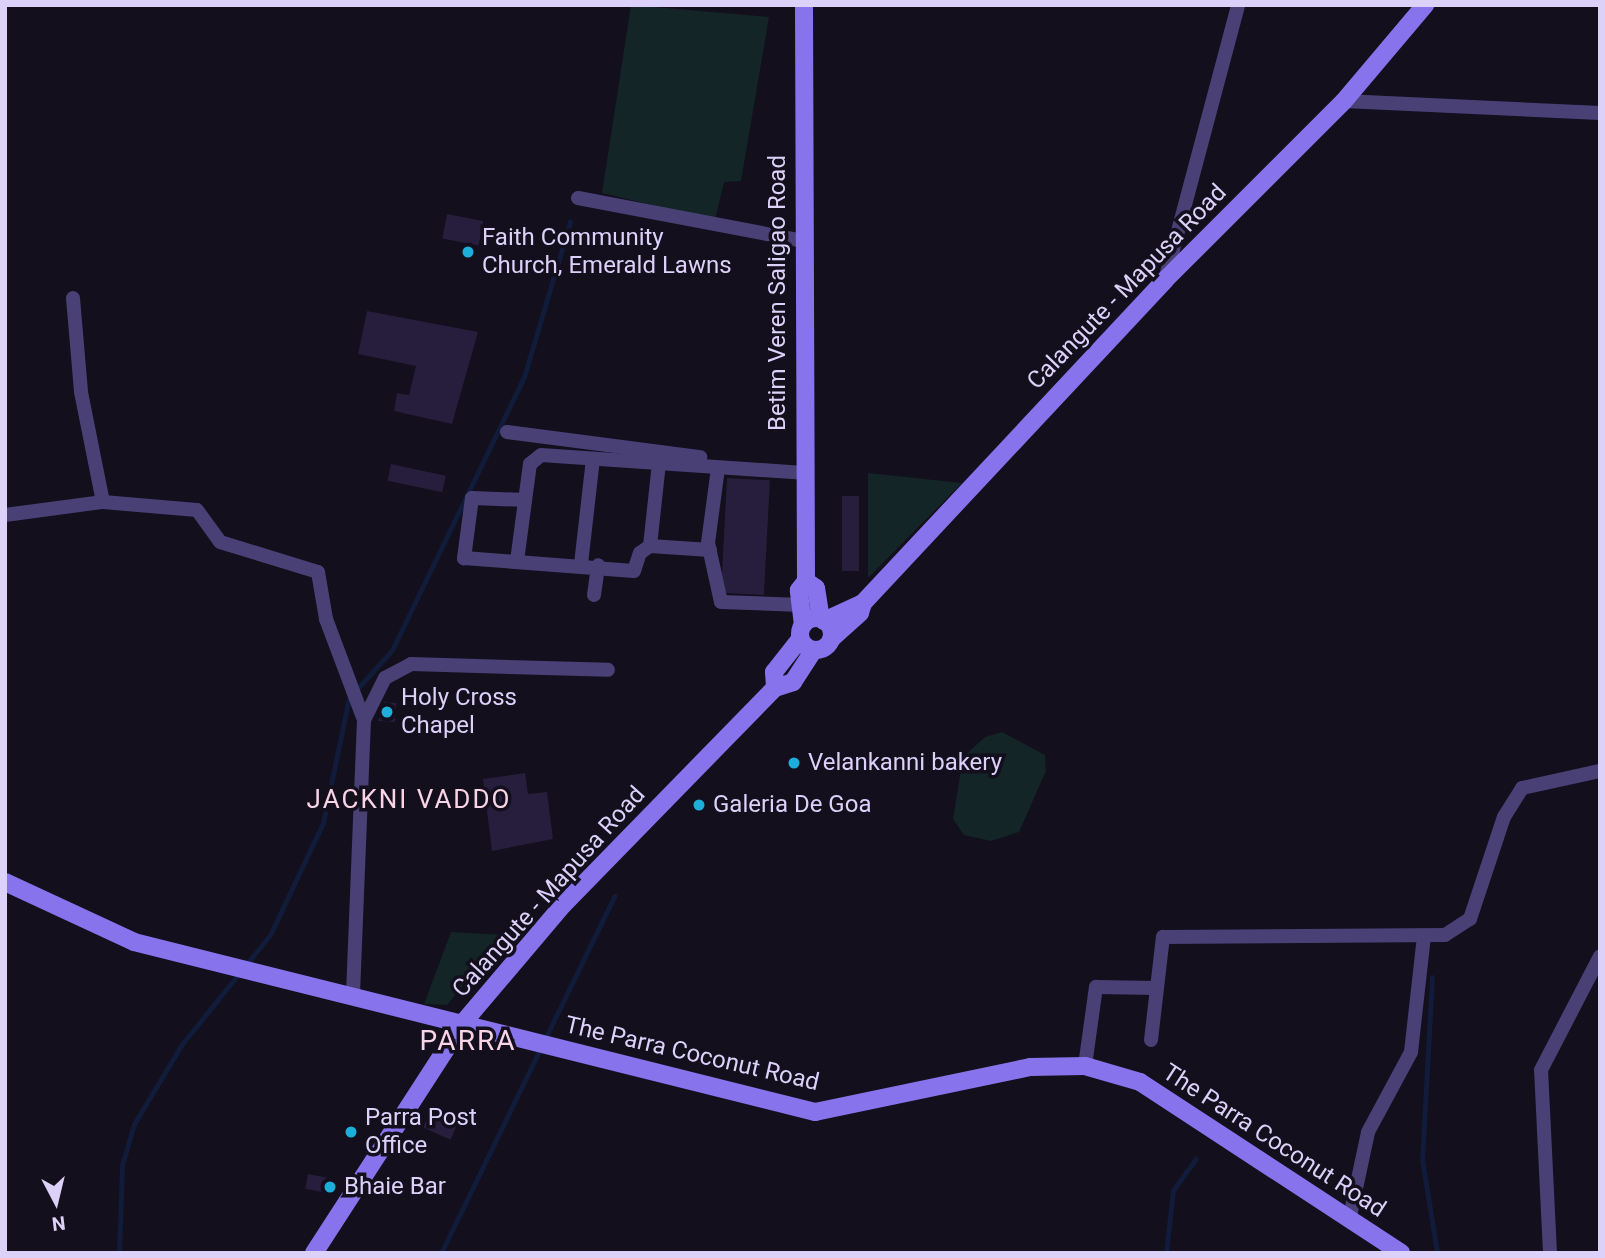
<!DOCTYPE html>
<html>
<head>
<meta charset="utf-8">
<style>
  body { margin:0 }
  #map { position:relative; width:1605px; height:1258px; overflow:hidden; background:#130f1d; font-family:Roboto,sans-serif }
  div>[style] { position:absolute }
  .green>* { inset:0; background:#132526 }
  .stream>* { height:5px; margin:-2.5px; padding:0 2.5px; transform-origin:2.5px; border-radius:2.5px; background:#111b3a }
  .building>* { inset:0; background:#271d3c; transform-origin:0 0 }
  .street>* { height:14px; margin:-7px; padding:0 7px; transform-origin:7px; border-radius:7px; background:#494076 }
  .secondary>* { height:18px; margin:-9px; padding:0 9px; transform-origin:9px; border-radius:9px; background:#8774ed }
  .secondary>.ring { margin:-9px; padding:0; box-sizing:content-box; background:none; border:18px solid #8774ed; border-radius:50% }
  .dots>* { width:19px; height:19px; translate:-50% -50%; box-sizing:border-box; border:4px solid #130f1d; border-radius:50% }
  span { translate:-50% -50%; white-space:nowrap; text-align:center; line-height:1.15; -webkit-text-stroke:7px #130f1d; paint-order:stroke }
  .poi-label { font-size:24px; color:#dbd1f9 }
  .left { translate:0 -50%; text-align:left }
  .street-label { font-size:24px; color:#dbd1f9 }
  .neighbourhood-label { font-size:26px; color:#f9d3e6; letter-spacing:2px }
  .quarter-label { font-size:28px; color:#f9d3e6; letter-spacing:2px }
  .frame { position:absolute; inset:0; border:7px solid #dbd1f9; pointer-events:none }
  .north { position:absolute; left:21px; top:1167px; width:70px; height:70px; -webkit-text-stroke:5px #130f1d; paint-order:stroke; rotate:173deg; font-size:19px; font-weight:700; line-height:28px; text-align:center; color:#dbd1f9 }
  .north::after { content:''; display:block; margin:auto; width:24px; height:32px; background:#dbd1f9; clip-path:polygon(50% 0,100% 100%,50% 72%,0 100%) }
</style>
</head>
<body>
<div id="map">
  <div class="green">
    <div style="clip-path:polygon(631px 5px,769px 17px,741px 181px,724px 182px,715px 220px,602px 193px)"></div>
    <div style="clip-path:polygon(868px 473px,962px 483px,868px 578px)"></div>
    <div style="clip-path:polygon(1002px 732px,1045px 755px,1046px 771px,1019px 832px,991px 841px,964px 835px,953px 819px,963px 757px,985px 737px)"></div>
    <div style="clip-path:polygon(451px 932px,505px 935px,447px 1005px,424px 1004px)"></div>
  </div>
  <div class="stream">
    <div style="left:1432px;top:977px;width:182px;rotate:93.1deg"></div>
    <div style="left:1422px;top:1159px;width:95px;rotate:80.9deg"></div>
    <div style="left:119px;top:1253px;width:88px;rotate:-88deg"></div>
    <div style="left:122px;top:1165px;width:43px;rotate:-73.7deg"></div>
    <div style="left:134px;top:1124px;width:93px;rotate:-59deg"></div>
    <div style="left:182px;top:1044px;width:140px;rotate:-51.1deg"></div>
    <div style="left:270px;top:935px;width:124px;rotate:-64.7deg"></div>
    <div style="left:323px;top:823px;width:128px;rotate:-78.3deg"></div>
    <div style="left:349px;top:698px;width:64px;rotate:-48.1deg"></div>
    <div style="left:392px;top:650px;width:303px;rotate:-64.2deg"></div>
    <div style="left:524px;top:377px;width:162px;rotate:-73.5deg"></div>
    <div style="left:441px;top:1253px;width:397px;rotate:-64.1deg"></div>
    <div style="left:1166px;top:1253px;width:63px;rotate:-83.7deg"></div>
    <div style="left:1173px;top:1190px;width:39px;rotate:-54deg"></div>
  </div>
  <div class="building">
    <div style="left:447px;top:214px;width:37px;height:25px;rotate:11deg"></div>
    <div style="clip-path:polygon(367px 311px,478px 332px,452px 424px,394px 411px,397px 393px,409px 395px,416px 366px,358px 354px)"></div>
    <div style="left:391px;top:464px;width:56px;height:17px;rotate:12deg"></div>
    <div style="left:727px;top:478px;width:43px;height:115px;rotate:3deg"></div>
    <div style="left:842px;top:496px;width:17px;height:75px"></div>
    <div style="clip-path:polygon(384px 702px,396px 703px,395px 722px,378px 721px)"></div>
    <div style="clip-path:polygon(525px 773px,528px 794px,547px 792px,553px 839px,492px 851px,483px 779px)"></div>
    <div style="left:430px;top:1112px;width:30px;height:17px;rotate:24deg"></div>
    <div style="left:308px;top:1174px;width:25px;height:15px;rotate:11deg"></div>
  </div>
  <div class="street">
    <div style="left:1344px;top:101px;width:256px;rotate:2.7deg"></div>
    <div style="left:578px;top:198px;width:229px;rotate:10.8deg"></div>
    <div style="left:1165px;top:280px;width:285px;rotate:-75.1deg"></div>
    <div style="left:73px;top:298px;width:94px;rotate:85.1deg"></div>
    <div style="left:81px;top:392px;width:112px;rotate:78.7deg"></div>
    <div style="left:103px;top:502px;width:94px;rotate:4.9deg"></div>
    <div style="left:197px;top:510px;width:39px;rotate:54deg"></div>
    <div style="left:220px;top:542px;width:102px;rotate:17deg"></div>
    <div style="left:318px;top:572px;width:48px;rotate:80.3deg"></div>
    <div style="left:326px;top:619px;width:108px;rotate:69.4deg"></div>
    <div style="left:364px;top:720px;width:276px;rotate:92.3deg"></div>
    <div style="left:507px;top:432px;width:195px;rotate:7.4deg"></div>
    <div style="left:659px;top:463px;width:83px;rotate:96.2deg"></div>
    <div style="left:650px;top:546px;width:60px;rotate:3.8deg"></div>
    <div style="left:718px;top:468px;width:76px;rotate:97.6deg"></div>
    <div style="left:708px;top:543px;width:60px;rotate:77.6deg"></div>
    <div style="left:721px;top:602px;width:80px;rotate:2.1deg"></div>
    <div style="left:525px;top:500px;width:53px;rotate:-177.8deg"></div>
    <div style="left:472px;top:498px;width:61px;rotate:97.6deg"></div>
    <div style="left:464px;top:558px;width:170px;rotate:4.4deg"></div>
    <div style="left:634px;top:571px;width:19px;rotate:-72deg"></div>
    <div style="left:640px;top:553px;width:12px;rotate:-35deg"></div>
    <div style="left:5px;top:515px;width:99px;rotate:-7.6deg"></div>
    <div style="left:517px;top:561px;width:98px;rotate:-82.4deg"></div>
    <div style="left:530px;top:464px;width:14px;rotate:-39deg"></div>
    <div style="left:541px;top:455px;width:263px;rotate:3.9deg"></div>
    <div style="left:581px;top:564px;width:106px;rotate:-83.5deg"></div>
    <div style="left:594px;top:595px;width:30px;rotate:-82deg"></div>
    <div style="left:364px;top:720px;width:47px;rotate:-63.4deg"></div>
    <div style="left:385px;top:678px;width:30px;rotate:-28deg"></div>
    <div style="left:411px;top:664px;width:197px;rotate:1.7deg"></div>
    <div style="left:1151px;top:1040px;width:104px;rotate:-83.4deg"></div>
    <div style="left:1163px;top:937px;width:282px;rotate:-0.4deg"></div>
    <div style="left:1445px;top:935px;width:30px;rotate:-33deg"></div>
    <div style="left:1470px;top:919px;width:108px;rotate:-71.6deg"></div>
    <div style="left:1504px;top:817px;width:34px;rotate:-58deg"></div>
    <div style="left:1522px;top:788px;width:80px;rotate:-12.3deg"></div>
    <div style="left:1085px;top:1066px;width:80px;rotate:-82.1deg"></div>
    <div style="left:1096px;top:987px;width:61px;rotate:0.9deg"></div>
    <div style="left:1349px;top:1221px;width:91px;rotate:-77.9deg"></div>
    <div style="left:1368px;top:1132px;width:91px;rotate:-61.7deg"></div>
    <div style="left:1411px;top:1052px;width:117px;rotate:-83.6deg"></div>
    <div style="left:1550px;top:1253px;width:183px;rotate:-92.8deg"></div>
    <div style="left:1541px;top:1070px;width:128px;rotate:-62.6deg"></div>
  </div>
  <div class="secondary">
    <div style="left:804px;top:5px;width:576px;rotate:89.8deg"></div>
    <div style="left:863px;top:603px;width:442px;rotate:-46.9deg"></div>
    <div style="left:1165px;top:280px;width:253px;rotate:-45deg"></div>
    <div style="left:1344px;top:101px;width:126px;rotate:-49.8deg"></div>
    <div class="ring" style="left:800px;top:618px;width:14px;height:14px"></div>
    <div style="left:824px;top:621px;width:43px;rotate:-24.8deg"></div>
    <div style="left:863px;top:603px;width:10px;rotate:107deg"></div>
    <div style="left:860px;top:613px;width:39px;rotate:138deg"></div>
    <div style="left:803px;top:625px;width:35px;rotate:-97deg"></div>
    <div style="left:799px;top:590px;width:11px;rotate:-52deg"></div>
    <div style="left:806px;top:581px;width:12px;rotate:35deg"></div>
    <div style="left:816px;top:588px;width:31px;rotate:81deg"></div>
    <div style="left:800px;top:639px;width:42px;rotate:128.2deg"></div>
    <div style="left:774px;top:672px;width:16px;rotate:86deg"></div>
    <div style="left:775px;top:688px;width:19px;rotate:-18deg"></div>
    <div style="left:793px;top:682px;width:38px;rotate:-57deg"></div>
    <div style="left:5px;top:882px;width:142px;rotate:24.9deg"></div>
    <div style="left:134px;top:942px;width:702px;rotate:14.02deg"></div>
    <div style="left:815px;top:1112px;width:220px;rotate:-11.8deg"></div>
    <div style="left:1030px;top:1067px;width:55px;rotate:-1deg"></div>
    <div style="left:1085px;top:1066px;width:57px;rotate:16.2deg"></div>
    <div style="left:1140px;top:1082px;width:312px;rotate:33.2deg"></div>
    <div style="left:314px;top:1253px;width:273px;rotate:-57.1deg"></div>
    <div style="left:462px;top:1024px;width:156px;rotate:-49.7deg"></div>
    <div style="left:563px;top:905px;width:303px;rotate:-45.7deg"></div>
  </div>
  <div class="dots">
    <div style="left:468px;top:252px;background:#1daed9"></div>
    <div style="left:387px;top:712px;background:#1daed9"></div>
    <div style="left:794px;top:763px;background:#1daed9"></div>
    <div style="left:699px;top:805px;background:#1daed9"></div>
    <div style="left:351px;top:1132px;background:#1daed9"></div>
    <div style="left:330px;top:1187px;background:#1daed9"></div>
  </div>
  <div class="poi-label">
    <span class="left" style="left:482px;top:252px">Faith Community<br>Church, Emerald Lawns</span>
    <span class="left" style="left:401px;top:712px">Holy Cross<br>Chapel</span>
    <span class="left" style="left:808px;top:763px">Velankanni bakery</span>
    <span class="left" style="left:713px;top:805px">Galeria De Goa</span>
    <span class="left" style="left:365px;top:1132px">Parra Post<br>Office</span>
    <span class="left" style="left:344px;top:1187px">Bhaie Bar</span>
  </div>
  <div class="street-label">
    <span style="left:1127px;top:287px;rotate:-46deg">Calangute - Mapusa Road</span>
    <span style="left:778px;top:293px;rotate:-90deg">Betim Veren Saligao Road</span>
    <span style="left:549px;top:892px;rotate:-48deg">Calangute - Mapusa Road</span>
    <span style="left:692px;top:1054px;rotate:13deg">The Parra Coconut Road</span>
    <span style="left:1274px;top:1141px;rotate:33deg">The Parra Coconut Road</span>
  </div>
  <div class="neighbourhood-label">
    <span style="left:409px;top:800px">JACKNI VADDO</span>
  </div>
  <div class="quarter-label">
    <span style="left:468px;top:1041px">PARRA</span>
  </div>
  <div class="frame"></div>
  <div class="north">N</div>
</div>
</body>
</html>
